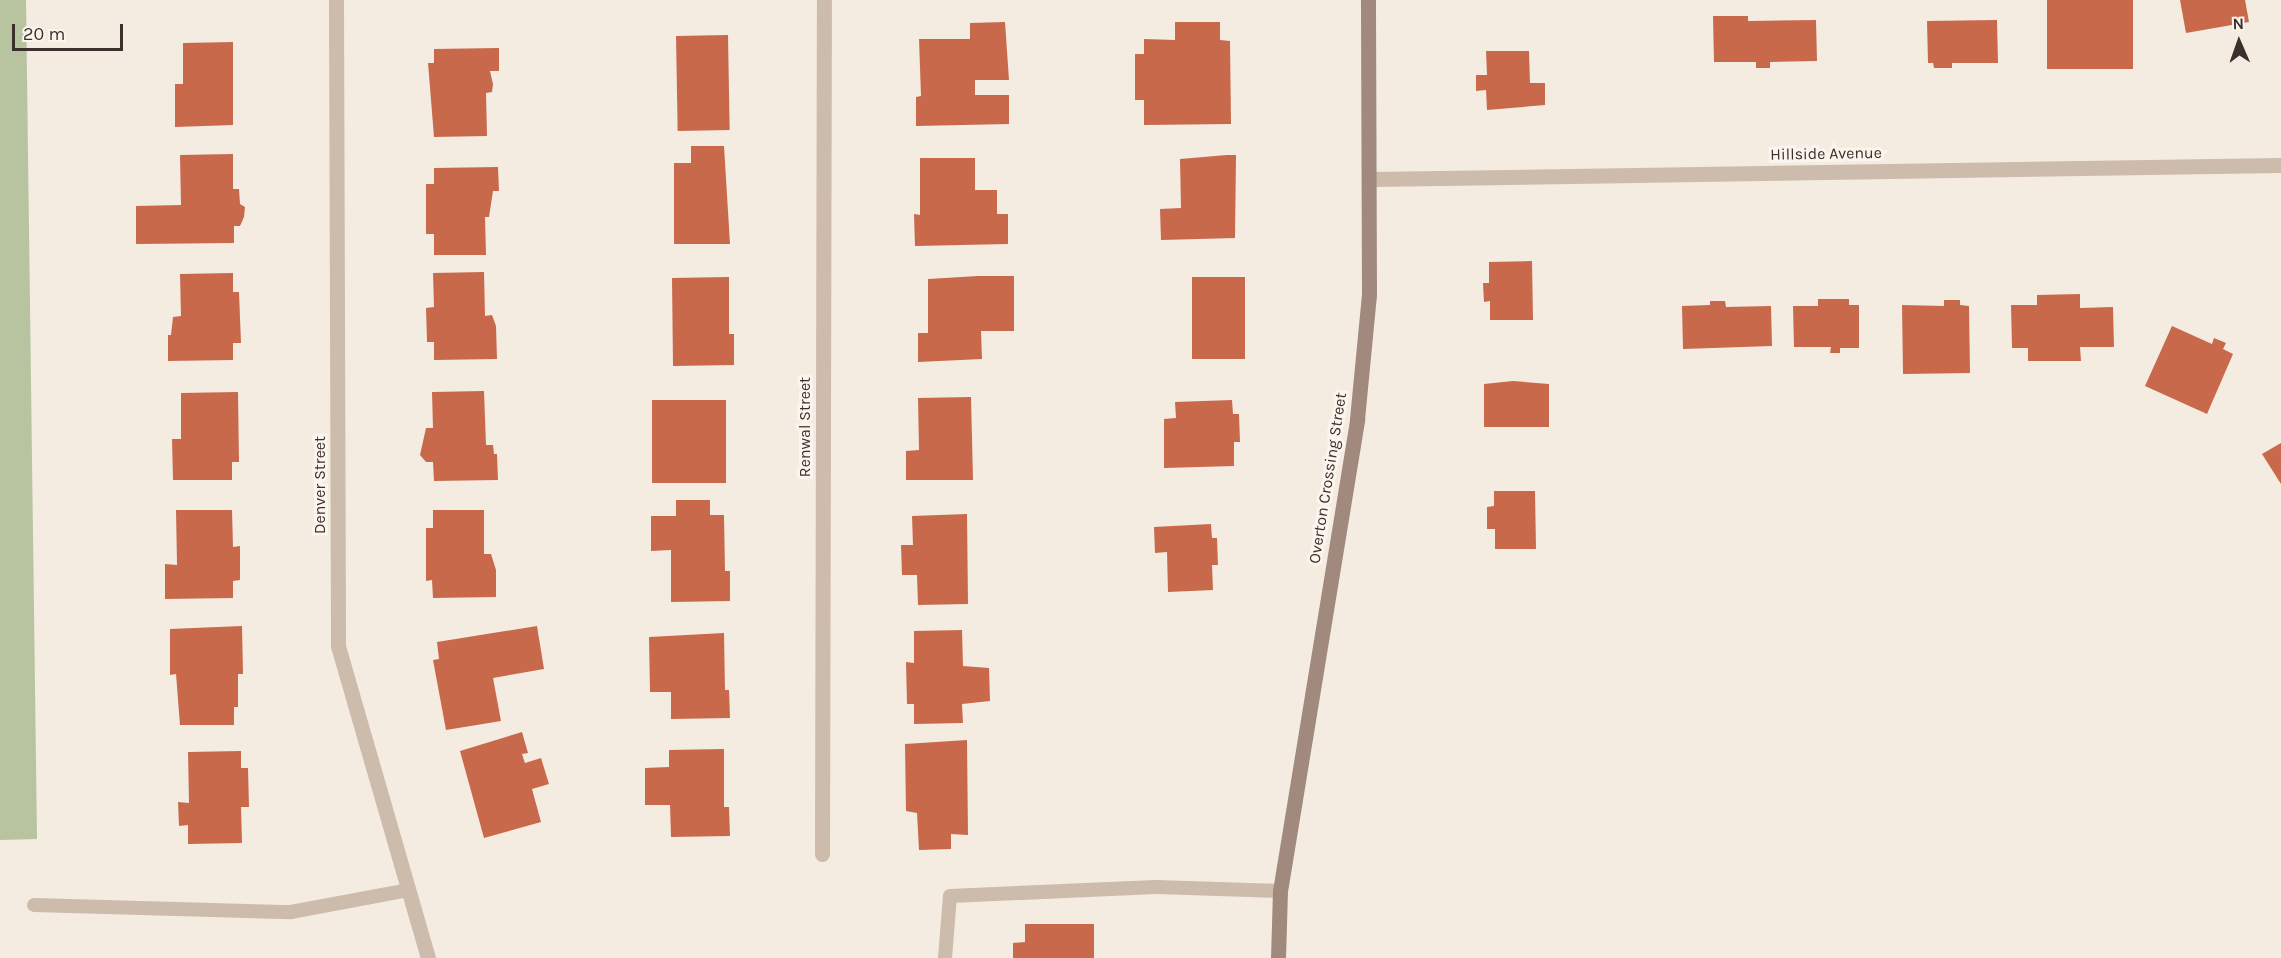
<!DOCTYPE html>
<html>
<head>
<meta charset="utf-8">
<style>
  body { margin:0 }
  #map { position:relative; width:2281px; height:958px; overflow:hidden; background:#f4ebe1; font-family:Karla,sans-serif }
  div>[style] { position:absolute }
  .green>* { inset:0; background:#b8c4a0 }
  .building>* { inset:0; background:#c8694b; transform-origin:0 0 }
  .lane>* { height:14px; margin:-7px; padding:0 7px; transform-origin:7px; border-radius:7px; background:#cdbbac }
  .street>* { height:15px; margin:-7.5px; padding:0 7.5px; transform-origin:7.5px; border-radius:7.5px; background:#cdbbac }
  .secondary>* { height:15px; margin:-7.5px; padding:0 7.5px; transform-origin:7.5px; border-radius:7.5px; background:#a18a7d }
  span { translate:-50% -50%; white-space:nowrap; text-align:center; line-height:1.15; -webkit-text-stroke:6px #fbf5ee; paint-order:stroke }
  .street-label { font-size:16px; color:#3b302b }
  .north { position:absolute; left:2209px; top:12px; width:60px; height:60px; -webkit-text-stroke:4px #fbf5ee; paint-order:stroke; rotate:358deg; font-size:16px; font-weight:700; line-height:24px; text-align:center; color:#3b302b }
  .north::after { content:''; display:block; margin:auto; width:21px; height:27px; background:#3b302b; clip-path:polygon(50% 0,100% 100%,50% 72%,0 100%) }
  .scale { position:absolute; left:12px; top:24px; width:111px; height:27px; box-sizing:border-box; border:3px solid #3b302b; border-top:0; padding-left:8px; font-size:18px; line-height:21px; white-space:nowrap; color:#3b302b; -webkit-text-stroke:4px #fbf5ee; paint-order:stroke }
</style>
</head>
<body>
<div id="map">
  <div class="green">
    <div style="clip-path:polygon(0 0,26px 0,37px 839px,0 840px)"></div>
  </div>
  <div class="building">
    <div style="left:2047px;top:0;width:86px;height:69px"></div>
    <div style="clip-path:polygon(2180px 0,2245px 0,2249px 22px,2186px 33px)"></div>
    <div style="clip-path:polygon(1713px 16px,1748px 16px,1748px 21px,1816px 20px,1817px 61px,1770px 62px,1770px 68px,1756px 68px,1756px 62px,1714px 62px)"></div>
    <div style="clip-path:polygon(1997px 20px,1998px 63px,1952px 63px,1952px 68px,1934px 68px,1933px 63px,1928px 63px,1927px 21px)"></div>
    <div style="clip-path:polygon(1005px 22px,1009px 80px,975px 80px,975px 95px,1009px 95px,1009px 124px,916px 126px,916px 97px,921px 96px,919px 39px,970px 39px,970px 23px)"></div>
    <div style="clip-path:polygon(1175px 22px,1220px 22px,1220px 40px,1230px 41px,1231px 124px,1144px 125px,1144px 100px,1135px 100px,1135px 54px,1144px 54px,1144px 39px,1175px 40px)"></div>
    <div style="left:728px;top:35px;width:95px;height:52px;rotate:89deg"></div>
    <div style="clip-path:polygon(233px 42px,233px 125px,175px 127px,175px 84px,183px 84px,183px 43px)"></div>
    <div style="clip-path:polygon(499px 48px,499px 71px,490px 71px,493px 84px,492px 92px,486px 93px,487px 136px,434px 137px,428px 63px,434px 63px,434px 49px)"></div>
    <div style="clip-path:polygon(1486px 51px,1529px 51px,1530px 83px,1545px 83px,1545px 105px,1487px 110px,1486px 90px,1476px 91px,1476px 75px,1487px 75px)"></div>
    <div style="clip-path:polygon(691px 146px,724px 146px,730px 244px,674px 244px,674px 163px,691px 163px)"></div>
    <div style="clip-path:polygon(233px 154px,233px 189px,239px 189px,240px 204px,245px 207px,244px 217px,240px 226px,234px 226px,234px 243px,136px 244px,136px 206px,181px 205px,180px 155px)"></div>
    <div style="clip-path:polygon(1227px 155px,1236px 155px,1235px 238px,1161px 240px,1160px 209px,1181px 208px,1180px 159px)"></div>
    <div style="clip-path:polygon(920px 158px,975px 158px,975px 190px,997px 190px,997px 214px,1008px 214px,1008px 244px,915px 246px,914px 214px,920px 215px)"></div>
    <div style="clip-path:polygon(498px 167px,499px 191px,493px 191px,489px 217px,485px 217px,486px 255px,434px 255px,434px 234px,426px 234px,426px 184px,434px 184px,434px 168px)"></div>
    <div style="clip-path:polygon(1532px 261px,1533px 320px,1490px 320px,1490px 301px,1484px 302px,1483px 283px,1489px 283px,1489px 262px)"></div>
    <div style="clip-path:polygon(484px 272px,485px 316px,492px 315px,496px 326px,497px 359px,434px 360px,434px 342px,427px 342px,426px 308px,434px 307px,433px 273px)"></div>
    <div style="clip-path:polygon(233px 273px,233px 292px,239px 292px,241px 343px,233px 343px,233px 360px,168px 361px,168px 335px,171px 335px,173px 317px,181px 316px,180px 274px)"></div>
    <div style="clip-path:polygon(978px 276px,1014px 276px,1014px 331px,981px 331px,982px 359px,918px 362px,918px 333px,928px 333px,928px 279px)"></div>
    <div style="clip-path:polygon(729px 277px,729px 334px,734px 334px,734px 365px,673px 366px,672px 278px)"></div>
    <div style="left:1192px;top:277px;width:53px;height:82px"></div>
    <div style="clip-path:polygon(2080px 294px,2080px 308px,2113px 307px,2114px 347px,2080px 347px,2081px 361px,2028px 361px,2028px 348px,2012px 348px,2011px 305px,2037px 305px,2037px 295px)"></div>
    <div style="clip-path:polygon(1818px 299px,1849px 299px,1849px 305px,1859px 305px,1859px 348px,1840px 348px,1840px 353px,1830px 353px,1831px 347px,1794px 347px,1793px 306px,1818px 306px)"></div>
    <div style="clip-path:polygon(1944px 300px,1960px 300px,1960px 305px,1969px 306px,1970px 373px,1903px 374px,1902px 305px,1944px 306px)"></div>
    <div style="clip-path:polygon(1710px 301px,1725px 301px,1726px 307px,1771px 306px,1772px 346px,1683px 349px,1682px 306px,1710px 305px)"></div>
    <div style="clip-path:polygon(2172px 326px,2212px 344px,2214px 338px,2226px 343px,2223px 349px,2233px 354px,2207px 414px,2145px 386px)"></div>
    <div style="clip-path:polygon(1513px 381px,1549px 384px,1549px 427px,1484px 427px,1484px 384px)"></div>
    <div style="clip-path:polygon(484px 391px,486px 445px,493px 445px,494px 454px,497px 454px,498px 480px,434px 481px,433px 462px,426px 462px,420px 455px,426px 428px,433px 428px,432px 392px)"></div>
    <div style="clip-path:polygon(238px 392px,239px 462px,232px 462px,232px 480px,173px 480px,172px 439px,181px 439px,181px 393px)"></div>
    <div style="clip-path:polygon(971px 397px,973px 480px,906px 480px,906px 451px,919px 450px,918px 398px)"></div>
    <div style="left:652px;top:400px;width:74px;height:83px"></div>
    <div style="clip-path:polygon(1232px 400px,1233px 414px,1239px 414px,1240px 442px,1234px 442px,1234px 466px,1164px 468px,1164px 419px,1176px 418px,1175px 402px)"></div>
    <div style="clip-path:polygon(2281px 443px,2281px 484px,2262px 454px)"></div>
    <div style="clip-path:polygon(1494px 491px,1535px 491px,1536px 549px,1495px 549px,1495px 529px,1487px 529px,1487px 507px,1494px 506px)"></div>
    <div style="clip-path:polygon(676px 500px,710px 500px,710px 515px,724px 515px,725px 571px,730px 571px,730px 601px,671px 602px,671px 550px,651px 551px,651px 516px,676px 516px)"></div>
    <div style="clip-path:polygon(176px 510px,232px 510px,233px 547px,240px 546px,240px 580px,233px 581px,233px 598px,165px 599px,165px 564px,177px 565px)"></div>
    <div style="clip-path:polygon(433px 510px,484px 510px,484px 554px,491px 554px,496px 570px,496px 597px,433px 598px,432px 580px,426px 581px,426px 528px,433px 528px)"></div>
    <div style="clip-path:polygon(967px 514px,968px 604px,918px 605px,917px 575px,902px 575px,901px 545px,913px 545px,912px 516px)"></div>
    <div style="clip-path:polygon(1211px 524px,1212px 538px,1217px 538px,1218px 565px,1212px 565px,1213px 590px,1168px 592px,1167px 552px,1155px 553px,1154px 527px)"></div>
    <div style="clip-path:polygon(242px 626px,243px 674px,238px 674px,238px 707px,234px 707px,234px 725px,180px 725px,176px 674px,170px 675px,170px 629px)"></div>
    <div style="clip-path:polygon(537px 626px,544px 669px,493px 678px,501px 721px,446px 730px,433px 660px,439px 659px,437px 642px)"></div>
    <div style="clip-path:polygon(962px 630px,963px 666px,989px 668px,990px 701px,962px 704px,963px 723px,914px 724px,914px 704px,907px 704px,906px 662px,914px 663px,914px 631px)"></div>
    <div style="clip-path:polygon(724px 633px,725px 690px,729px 690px,730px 718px,671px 719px,671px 692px,650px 692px,649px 637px)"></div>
    <div style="clip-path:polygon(522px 732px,528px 753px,522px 754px,525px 763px,541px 758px,549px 784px,532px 789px,541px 822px,484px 838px,460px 751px)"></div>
    <div style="clip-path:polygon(967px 740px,968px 835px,951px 834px,951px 849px,919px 850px,917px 813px,906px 811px,905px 744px)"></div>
    <div style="clip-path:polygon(724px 749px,724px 807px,729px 807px,730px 836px,671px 837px,670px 805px,645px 805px,645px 768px,669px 767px,669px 750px)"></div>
    <div style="clip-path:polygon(241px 751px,241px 768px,248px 768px,249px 807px,241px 807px,242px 843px,188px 844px,188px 825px,179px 826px,178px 802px,189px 803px,188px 752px)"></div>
    <div style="clip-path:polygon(1025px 924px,1094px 924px,1094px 958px,1013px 958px,1013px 943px,1025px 942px)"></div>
  </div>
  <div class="lane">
    <div style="left:34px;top:905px;width:257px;rotate:1.6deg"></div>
    <div style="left:291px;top:912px;width:119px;rotate:-10.6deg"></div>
    <div style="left:945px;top:958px;width:62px;rotate:-85.4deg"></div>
    <div style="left:950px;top:896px;width:206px;rotate:-2.5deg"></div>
    <div style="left:1156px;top:887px;width:124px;rotate:1.8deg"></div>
  </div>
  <div class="street">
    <div style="left:336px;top:0;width:646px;rotate:89.82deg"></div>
    <div style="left:338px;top:646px;width:325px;rotate:73.9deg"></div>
    <div style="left:1372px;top:179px;width:909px;rotate:-0.88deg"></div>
    <div style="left:822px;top:854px;width:854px;rotate:-89.87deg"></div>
  </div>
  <div class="secondary">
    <div style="left:1278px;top:958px;width:67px;rotate:-88.3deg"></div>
    <div style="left:1280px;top:891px;width:478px;rotate:-80.7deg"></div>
    <div style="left:1357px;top:419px;width:125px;rotate:-84.5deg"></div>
    <div style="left:1369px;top:295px;width:295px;rotate:-90.2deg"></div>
  </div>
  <div class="street-label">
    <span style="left:1826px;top:154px;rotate:-1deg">Hillside Avenue</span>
    <span style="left:805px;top:427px;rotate:-90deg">Renwal Street</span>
    <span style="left:1328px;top:478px;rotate:-81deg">Overton Crossing Street</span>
    <span style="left:320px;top:485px;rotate:-90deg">Denver Street</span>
  </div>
  <div class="north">N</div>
  <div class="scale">20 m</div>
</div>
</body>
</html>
